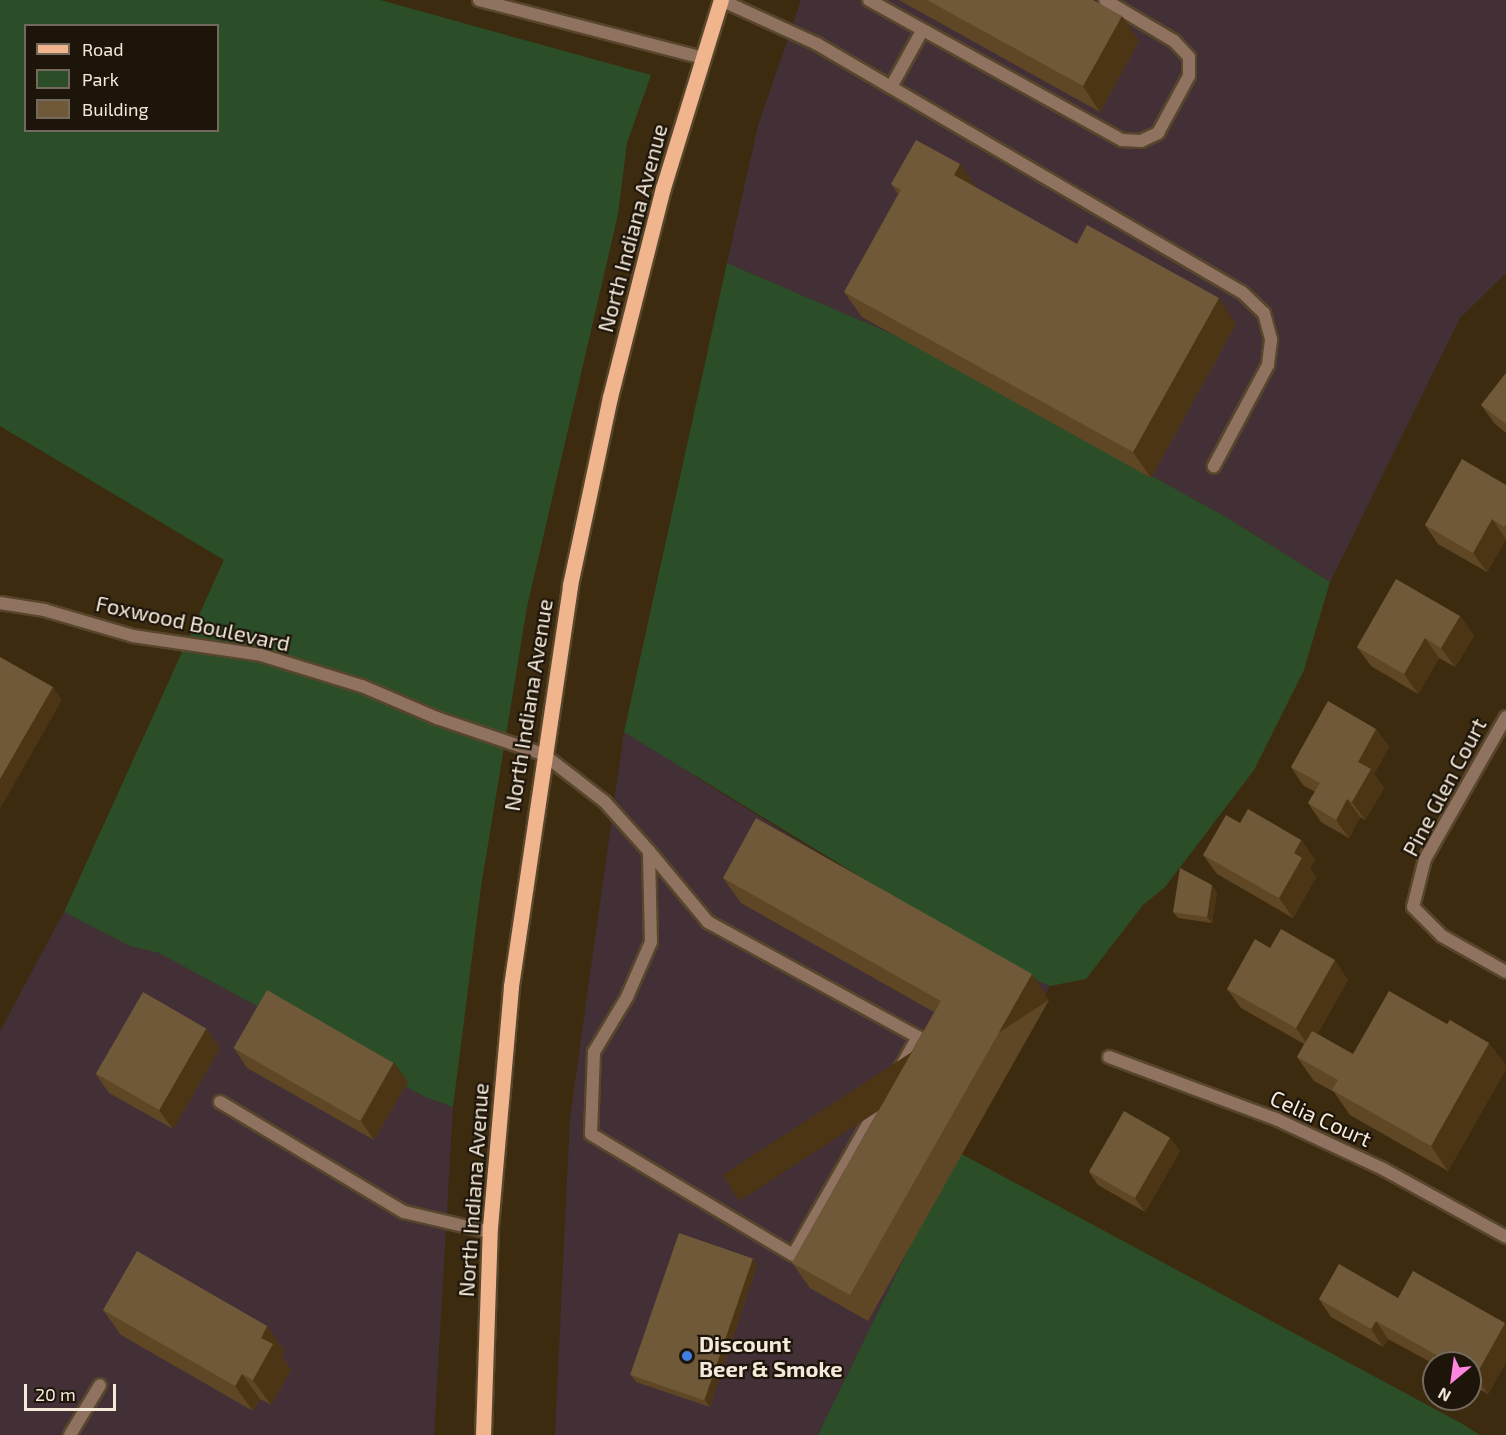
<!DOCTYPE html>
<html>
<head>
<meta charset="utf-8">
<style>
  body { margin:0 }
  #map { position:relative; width:1506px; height:1435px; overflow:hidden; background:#3d2b10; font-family:"Exo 2",sans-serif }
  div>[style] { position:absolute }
  .commercial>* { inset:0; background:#433037 }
  .green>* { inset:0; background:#2b4e29 }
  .roads { filter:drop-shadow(2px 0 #57462c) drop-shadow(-2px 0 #57462c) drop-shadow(0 2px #57462c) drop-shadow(0 -2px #57462c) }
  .lane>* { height:12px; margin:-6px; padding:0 6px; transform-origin:6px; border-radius:6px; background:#907260 }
  .street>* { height:12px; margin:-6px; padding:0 6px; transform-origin:6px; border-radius:6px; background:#907260 }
  .primary>* { height:15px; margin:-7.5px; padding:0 7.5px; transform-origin:7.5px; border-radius:7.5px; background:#f1b58e }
  .wall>* { inset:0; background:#5f4725 }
  .shaded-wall>* { inset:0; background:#4b3514; transform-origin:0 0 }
  .building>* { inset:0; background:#6f5938; transform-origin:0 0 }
  .dots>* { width:16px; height:16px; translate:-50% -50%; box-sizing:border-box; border:3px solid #1d150a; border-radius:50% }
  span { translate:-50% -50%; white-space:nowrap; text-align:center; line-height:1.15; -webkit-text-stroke:4.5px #1d150a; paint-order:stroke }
  .street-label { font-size:22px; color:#f5eada }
  .poi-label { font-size:22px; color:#f5eada; font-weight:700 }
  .left { translate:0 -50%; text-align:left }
  .legend { position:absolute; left:24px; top:24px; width:195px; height:108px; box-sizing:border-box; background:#1d150a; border:2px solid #736a5d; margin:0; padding:8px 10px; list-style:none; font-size:18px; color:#f5eada }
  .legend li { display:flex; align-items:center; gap:12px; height:30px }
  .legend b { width:30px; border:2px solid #736a5d }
  .north { position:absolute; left:1422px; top:1351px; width:60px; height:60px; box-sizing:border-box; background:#1d150a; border:2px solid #736a5d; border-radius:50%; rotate:209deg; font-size:16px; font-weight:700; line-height:24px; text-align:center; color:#f5eada }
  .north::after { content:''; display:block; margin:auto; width:21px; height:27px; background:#ff85de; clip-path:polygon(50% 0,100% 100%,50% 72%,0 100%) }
  .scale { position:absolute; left:24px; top:1384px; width:92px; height:27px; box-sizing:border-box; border:3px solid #f5eada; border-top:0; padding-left:8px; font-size:18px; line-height:21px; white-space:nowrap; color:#f5eada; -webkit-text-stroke:4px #1d150a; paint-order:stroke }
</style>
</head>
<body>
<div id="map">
  <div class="commercial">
    <div style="clip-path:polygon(801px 0,1506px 0,1506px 273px,1460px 318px,1330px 582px,1226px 517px,906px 340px,727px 263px,758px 126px)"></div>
    <div style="clip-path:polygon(624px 732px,661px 751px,699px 779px,910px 910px,1011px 969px,1050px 986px,956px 1151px,818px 1435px,555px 1435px,570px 1118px)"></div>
    <div style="clip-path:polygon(64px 912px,130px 946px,159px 953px,425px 1097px,453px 1107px,434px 1435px,0 1435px,0 1031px)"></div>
  </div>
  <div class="green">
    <div style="clip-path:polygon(evenodd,0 0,380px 0,651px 75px,627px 143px,618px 214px,527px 607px,481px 887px,453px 1107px,425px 1097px,159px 953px,130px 946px,64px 912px,224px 560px,0 426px,0 0,26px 26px,218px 26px,218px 130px,26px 130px,26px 26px)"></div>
    <div style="clip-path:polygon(727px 263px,906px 340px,1226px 517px,1330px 582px,1304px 670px,1254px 770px,1165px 887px,1143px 905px,1086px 979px,1050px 986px,1011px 969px,624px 732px)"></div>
    <div style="clip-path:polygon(956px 1151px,1459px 1422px,1480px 1435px,818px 1435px)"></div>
  </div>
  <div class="roads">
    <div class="lane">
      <div style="left:721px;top:0;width:106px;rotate:24.6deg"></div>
      <div style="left:817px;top:44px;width:492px;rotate:30.3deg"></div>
      <div style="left:1242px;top:292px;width:30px;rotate:44deg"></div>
      <div style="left:1264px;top:313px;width:28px;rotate:75deg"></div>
      <div style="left:1271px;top:340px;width:25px;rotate:97deg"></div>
      <div style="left:1268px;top:365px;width:115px;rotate:118.1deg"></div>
      <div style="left:869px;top:0;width:289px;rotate:29deg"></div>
      <div style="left:1122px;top:140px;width:19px;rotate:3deg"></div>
      <div style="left:1141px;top:141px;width:19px;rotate:-25deg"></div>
      <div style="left:1158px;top:133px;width:65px;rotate:-61.5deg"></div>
      <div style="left:1189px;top:76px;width:19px;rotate:-90deg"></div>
      <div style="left:1189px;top:57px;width:22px;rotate:-133deg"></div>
      <div style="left:1174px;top:41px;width:80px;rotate:-149.3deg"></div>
      <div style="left:891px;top:87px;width:64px;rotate:-61deg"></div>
      <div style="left:543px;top:754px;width:78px;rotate:37.7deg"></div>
      <div style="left:605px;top:802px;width:66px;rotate:48.1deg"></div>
      <div style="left:649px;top:851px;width:92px;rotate:50.3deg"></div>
      <div style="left:708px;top:922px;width:239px;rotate:28.7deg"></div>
      <div style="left:918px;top:1037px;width:251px;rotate:119.8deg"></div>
      <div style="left:793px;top:1255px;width:235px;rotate:-149.1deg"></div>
      <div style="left:591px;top:1134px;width:82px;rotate:-87.9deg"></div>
      <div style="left:594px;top:1052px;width:64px;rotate:-59deg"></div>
      <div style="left:627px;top:997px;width:60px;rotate:-66.4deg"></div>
      <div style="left:651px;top:942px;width:91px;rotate:-91.3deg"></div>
      <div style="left:220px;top:1102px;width:214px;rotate:30.9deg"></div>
      <div style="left:404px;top:1212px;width:88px;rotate:13.1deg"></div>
      <div style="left:70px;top:1435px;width:58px;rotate:-59deg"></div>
    </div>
    <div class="street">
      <div style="left:479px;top:0;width:232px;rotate:14.5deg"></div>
      <div style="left:0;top:603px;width:45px;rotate:9deg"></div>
      <div style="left:44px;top:610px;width:93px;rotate:16.3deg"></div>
      <div style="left:133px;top:636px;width:129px;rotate:8.4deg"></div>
      <div style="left:261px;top:655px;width:106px;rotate:17.1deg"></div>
      <div style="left:362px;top:686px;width:82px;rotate:23.1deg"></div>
      <div style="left:437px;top:718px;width:112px;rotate:18.8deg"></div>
      <div style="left:1506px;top:717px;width:163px;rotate:119.7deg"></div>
      <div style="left:1425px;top:859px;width:49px;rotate:104deg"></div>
      <div style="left:1413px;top:907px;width:41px;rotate:45deg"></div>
      <div style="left:1442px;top:936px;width:73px;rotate:29.4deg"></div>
      <div style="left:1109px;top:1057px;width:178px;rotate:20.4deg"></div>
      <div style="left:1276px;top:1119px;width:118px;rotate:25deg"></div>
      <div style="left:1383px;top:1169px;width:141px;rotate:28.9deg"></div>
    </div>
    <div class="primary">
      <div style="left:483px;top:1435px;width:208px;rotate:-88.1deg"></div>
      <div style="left:490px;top:1227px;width:242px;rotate:-85deg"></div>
      <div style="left:511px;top:986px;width:405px;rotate:-81.6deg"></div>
      <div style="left:570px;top:585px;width:192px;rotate:-78deg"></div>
      <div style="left:610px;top:397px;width:216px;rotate:-75.8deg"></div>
      <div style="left:663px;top:188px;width:197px;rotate:-72.9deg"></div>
    </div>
  </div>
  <div class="wall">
    <div style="clip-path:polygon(899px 0,1093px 0,1139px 41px,1100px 112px)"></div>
    <div style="clip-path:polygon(960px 164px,976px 188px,1077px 244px,1236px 324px,1151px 478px,862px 317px,844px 292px,898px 194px,891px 184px)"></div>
    <div style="clip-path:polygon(1506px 373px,1506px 433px,1495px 424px,1481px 405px)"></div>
    <div style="clip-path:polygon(1506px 485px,1506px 539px,1487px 572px,1438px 544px,1425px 525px)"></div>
    <div style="clip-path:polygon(1460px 616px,1474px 636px,1455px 667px,1439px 658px,1418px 694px,1371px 666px,1357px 647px)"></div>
    <div style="clip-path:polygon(1376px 729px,1389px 747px,1374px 774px,1384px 788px,1365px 820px,1360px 817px,1349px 838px,1321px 822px,1308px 803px,1315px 792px,1303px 785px,1291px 767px)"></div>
    <div style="clip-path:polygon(1240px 823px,1301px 840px,1315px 860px,1310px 869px,1316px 877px,1293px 918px,1217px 874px,1203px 855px)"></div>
    <div style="clip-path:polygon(723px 878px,1049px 1000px,868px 1321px,810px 1288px,792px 1263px,934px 1012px,741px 903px)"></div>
    <div style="clip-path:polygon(1217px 892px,1212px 923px,1178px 918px,1173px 912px)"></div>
    <div style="clip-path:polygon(1270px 948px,1348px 980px,1317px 1034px,1353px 1054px,1447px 1024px,1489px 1043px,1506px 1066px,1506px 1069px,1448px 1171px,1350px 1115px,1334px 1092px,1314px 1081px,1297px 1057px,1304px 1044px,1241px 1008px,1227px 989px)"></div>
    <div style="clip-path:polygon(206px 1029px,220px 1048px,173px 1129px,109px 1093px,95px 1073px)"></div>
    <div style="clip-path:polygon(234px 1048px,408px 1082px,374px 1140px,247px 1068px)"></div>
    <div style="clip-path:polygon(1170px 1138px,1180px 1151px,1145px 1212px,1098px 1185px,1089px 1172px)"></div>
    <div style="clip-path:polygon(753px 1258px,757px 1265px,710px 1407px,636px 1382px,631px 1375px)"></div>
    <div style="clip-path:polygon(1398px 1298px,1506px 1324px,1506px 1362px,1488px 1394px,1470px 1384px,1470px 1363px,1434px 1363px,1434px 1364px,1388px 1339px,1383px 1347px,1331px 1317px,1319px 1299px)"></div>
    <div style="clip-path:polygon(103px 1310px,267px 1326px,285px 1352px,282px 1357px,291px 1370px,271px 1405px,260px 1399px,253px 1411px,121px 1335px)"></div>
  </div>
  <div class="shaded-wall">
    <div style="clip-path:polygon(1122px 16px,1139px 41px,1100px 112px,1083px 86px)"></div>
    <div style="clip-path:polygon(960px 164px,978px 190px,954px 175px)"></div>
    <div style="clip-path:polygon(1219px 298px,1236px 324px,1151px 478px,1133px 452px)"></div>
    <div style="clip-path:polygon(1492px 519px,1506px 539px,1487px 572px,1473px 553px)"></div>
    <div style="clip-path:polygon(1460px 616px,1474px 636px,1455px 667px,1441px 648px)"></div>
    <div style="clip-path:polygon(1425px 638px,1439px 658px,1418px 694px,1404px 674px)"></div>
    <div style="clip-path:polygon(53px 687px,62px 700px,0 809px,0 779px)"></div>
    <div style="clip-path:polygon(1376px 729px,1389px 747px,1374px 774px,1384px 788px,1365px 820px,1352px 802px,1358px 762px)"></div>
    <div style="clip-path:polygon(1347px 799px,1360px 817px,1349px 838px,1336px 820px)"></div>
    <div style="clip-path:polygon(1301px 840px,1315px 860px,1310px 869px,1316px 877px,1293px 918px,1279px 898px,1294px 853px)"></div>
    <div style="clip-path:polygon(1212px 885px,1217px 892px,1212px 923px,1207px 917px)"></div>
    <div style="clip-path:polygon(1335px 960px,1348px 980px,1310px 1048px,1296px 1028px)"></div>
    <div style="left:1032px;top:974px;width:31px;height:369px;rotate:57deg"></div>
    <div style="clip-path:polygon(206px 1029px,220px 1048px,173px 1129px,159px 1110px)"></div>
    <div style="clip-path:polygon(1489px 1043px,1506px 1066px,1506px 1069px,1448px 1171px,1431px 1146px)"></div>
    <div style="clip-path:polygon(394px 1062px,408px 1082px,374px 1140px,361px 1121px)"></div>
    <div style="clip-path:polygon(1170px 1138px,1180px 1151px,1145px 1212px,1135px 1198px)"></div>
    <div style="clip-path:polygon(753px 1258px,757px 1265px,710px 1407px,705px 1400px)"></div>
    <div style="clip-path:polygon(1376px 1321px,1388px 1339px,1383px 1347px,1371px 1329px)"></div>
    <div style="clip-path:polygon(1505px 1323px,1506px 1324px,1506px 1362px,1488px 1394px,1475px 1377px)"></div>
    <div style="clip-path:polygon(267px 1326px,285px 1352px,282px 1357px,291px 1370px,271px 1405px,253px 1380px,261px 1338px)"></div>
    <div style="clip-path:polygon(242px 1374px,260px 1399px,253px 1411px,235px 1386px)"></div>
  </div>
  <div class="building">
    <div style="clip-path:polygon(927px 0,1093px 0,1122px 16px,1083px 86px)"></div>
    <div style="clip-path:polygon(916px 140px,960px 164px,954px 175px,1077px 244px,1087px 225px,1219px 298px,1133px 452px,844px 292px,901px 190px,891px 184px)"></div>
    <div style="clip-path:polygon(1506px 373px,1506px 424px,1481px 405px)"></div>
    <div style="clip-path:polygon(1462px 459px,1506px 485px,1506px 524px,1504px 527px,1492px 519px,1473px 553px,1425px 525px)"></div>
    <div style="clip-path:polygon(1396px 579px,1460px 616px,1441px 648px,1425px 638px,1404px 674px,1357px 647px)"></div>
    <div style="clip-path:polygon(0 657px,53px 687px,0 779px)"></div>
    <div style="clip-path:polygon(1328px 701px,1376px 729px,1358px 762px,1371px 769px,1352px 802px,1347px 799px,1336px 820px,1308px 803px,1320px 783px,1291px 767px)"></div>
    <div style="clip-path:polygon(1248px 809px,1301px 840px,1294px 853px,1302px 858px,1279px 898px,1203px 855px,1226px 815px,1240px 823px)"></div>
    <div style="clip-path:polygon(756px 818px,1032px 974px,850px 1295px,792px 1263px,941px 1001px,723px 878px)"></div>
    <div style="clip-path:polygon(1180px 868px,1212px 885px,1207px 917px,1173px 912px)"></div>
    <div style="clip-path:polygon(1281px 929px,1335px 960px,1296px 1028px,1227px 989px,1255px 939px,1270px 948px)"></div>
    <div style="left:267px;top:990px;width:146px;height:67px;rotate:30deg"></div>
    <div style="clip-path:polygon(1389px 991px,1447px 1024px,1450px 1020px,1489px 1043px,1431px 1146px,1332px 1090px,1338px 1080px,1297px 1057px,1312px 1031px,1353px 1054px)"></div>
    <div style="left:143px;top:992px;width:73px;height:94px;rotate:30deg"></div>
    <div style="left:1124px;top:1111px;width:53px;height:70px;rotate:30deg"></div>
    <div style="left:679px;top:1233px;width:78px;height:150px;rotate:19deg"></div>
    <div style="clip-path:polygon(137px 1251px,267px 1326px,261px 1338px,273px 1344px,253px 1380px,242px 1374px,235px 1386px,103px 1310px)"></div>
    <div style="clip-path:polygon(1339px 1264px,1398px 1298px,1413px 1271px,1505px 1323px,1475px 1377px,1470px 1374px,1470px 1363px,1451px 1363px,1376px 1321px,1371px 1329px,1319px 1299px)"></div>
  </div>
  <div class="dots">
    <div style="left:687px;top:1356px;background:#3f7fe0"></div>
  </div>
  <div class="street-label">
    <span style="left:632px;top:228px;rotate:-75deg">North Indiana Avenue</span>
    <span style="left:193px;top:623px;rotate:12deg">Foxwood Boulevard</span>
    <span style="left:528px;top:705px;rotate:-81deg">North Indiana Avenue</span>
    <span style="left:1444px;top:787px;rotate:-62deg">Pine Glen Court</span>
    <span style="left:1321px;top:1118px;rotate:24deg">Celia Court</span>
    <span style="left:473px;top:1190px;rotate:-86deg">North Indiana Avenue</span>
  </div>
  <div class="poi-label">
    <span class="left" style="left:699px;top:1356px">Discount<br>Beer &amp; Smoke</span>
  </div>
  <ul class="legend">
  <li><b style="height:8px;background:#f1b58e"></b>Road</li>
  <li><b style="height:16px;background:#2b4e29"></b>Park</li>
  <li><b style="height:16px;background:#6f5938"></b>Building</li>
  </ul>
  <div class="north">N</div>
  <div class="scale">20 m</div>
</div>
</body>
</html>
